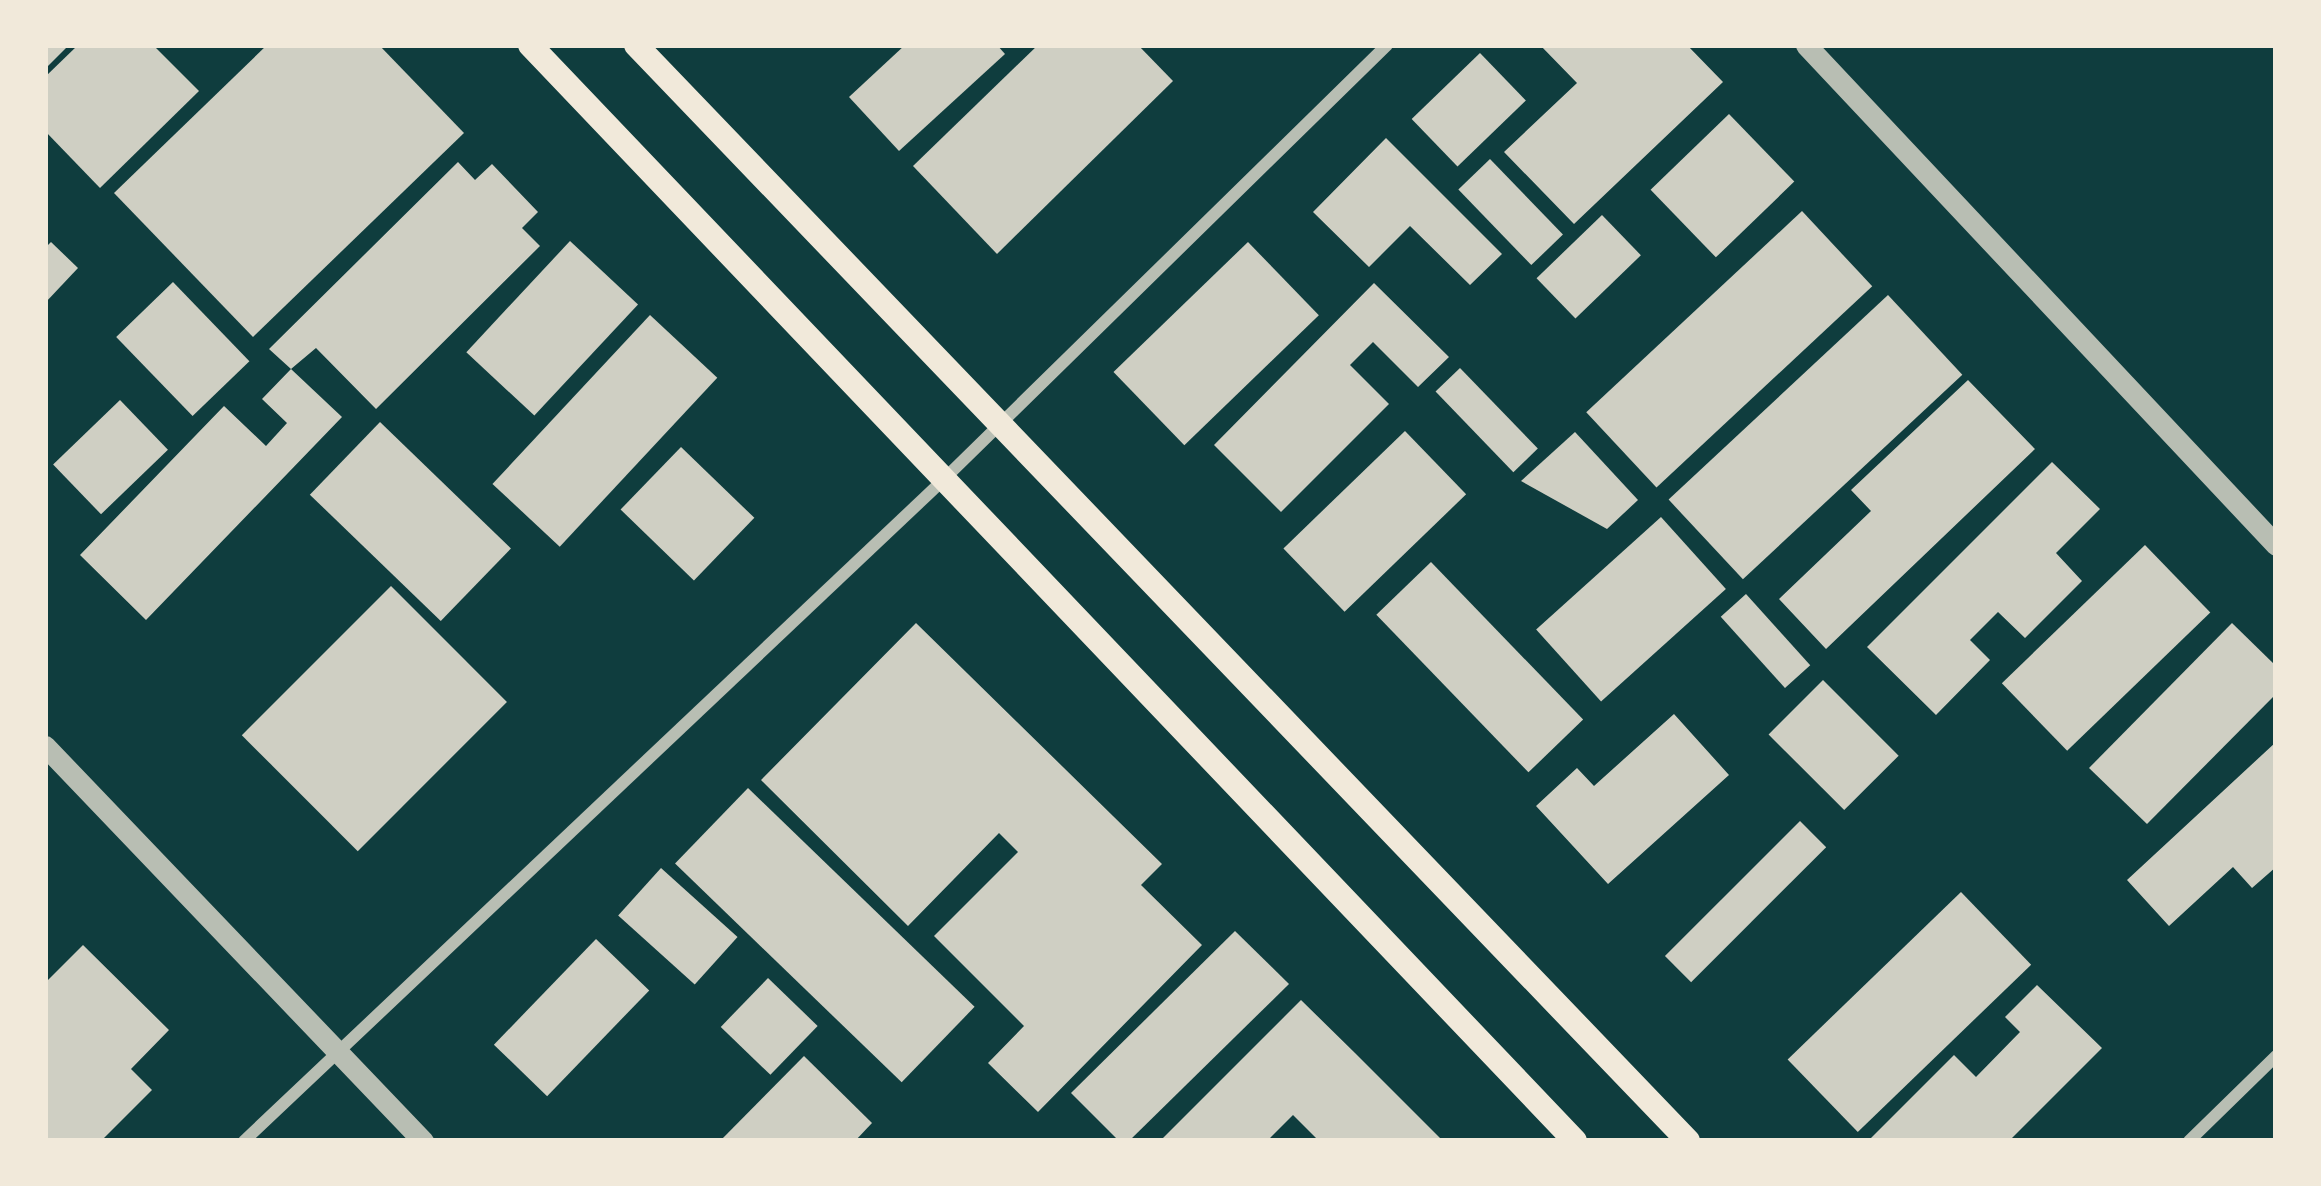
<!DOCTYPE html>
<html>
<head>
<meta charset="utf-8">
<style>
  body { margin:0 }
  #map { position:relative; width:2321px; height:1186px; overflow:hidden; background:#0f3d3e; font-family:"DejaVu Sans",sans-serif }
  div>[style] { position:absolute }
  .building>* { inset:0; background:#cfcfc3; transform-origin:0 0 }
  .minor>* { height:12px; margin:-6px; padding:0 6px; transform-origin:6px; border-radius:6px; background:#b8beb3 }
  .tertiary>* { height:21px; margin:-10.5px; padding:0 10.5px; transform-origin:10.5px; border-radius:10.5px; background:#b8beb3 }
  .secondary>* { height:24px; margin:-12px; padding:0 12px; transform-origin:12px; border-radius:12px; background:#f1e9da }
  span { translate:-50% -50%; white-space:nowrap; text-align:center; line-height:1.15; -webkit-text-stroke:12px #f1e9da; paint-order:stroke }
  .frame { position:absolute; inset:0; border:48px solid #f1e9da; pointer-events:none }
</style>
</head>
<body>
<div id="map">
  <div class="building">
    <div style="clip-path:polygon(45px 45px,69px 45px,45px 69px)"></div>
    <div style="clip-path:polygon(78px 45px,153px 45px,199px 91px,100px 188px,45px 131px,45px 77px)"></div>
    <div style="clip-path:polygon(267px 45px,379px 45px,464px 133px,253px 337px,114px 193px)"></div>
    <div style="clip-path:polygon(905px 45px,997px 45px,1005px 54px,899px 151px,849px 97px)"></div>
    <div style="clip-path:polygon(1038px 45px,1138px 45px,1173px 81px,997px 254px,913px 166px)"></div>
    <div style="clip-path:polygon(1540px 45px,1687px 45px,1723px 82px,1574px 224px,1504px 152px,1577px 83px)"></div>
    <div style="left:1480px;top:53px;width:66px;height:95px;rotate:46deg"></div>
    <div style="left:1729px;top:114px;width:94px;height:109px;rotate:46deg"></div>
    <div style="clip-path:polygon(1386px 138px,1502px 254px,1470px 285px,1410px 226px,1369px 267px,1313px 212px)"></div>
    <div style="left:1490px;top:159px;width:105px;height:44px;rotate:46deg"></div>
    <div style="clip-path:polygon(458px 162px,475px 180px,492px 164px,538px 212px,522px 228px,540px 246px,376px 409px,316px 348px,291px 369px,269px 349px)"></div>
    <div style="left:1802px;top:211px;width:103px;height:295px;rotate:47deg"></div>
    <div style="left:1602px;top:215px;width:56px;height:91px;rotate:46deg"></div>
    <div style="left:570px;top:241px;width:93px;height:152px;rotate:43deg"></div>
    <div style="clip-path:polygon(51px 242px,78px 268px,45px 303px,45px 248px)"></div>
    <div style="left:1248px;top:242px;width:102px;height:187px;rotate:46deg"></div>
    <div style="left:173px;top:282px;width:110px;height:79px;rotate:46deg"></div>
    <div style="clip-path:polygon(1374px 283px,1449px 357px,1418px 387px,1373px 342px,1350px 365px,1389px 404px,1281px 512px,1214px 445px)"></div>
    <div style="left:1888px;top:295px;width:109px;height:300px;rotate:47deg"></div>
    <div style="left:650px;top:315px;width:92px;height:231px;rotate:43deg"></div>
    <div style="left:1460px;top:368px;width:112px;height:34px;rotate:46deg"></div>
    <div style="clip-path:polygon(291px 369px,342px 417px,146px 620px,80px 555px,224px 406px,266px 446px,287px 423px,262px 399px)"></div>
    <div style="clip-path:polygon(1968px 380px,2035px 449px,1826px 649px,1779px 599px,1871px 511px,1851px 490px)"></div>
    <div style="left:120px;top:400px;width:69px;height:93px;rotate:46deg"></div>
    <div style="left:380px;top:422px;width:182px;height:101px;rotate:44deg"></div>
    <div style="left:1405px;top:431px;width:88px;height:169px;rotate:46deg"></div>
    <div style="clip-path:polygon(1575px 432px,1638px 500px,1607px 529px,1521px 481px)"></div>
    <div style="left:681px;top:447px;width:102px;height:87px;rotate:44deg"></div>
    <div style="clip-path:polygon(2052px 462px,2100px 509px,2056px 553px,2082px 581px,2025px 638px,1998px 612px,1970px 640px,1990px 660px,1936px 715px,1867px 647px)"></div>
    <div style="left:1661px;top:517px;width:97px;height:168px;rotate:48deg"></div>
    <div style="left:2145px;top:545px;width:94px;height:199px;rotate:46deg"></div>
    <div style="left:1431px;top:562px;width:219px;height:76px;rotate:46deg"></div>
    <div style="left:391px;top:586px;width:164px;height:211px;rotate:45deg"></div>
    <div style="left:1746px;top:594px;width:96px;height:34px;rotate:48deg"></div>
    <div style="clip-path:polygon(916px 623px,1162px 864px,1141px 885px,1202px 945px,1038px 1112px,988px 1063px,1024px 1026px,934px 936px,1018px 852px,999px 833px,908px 926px,761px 780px)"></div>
    <div style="clip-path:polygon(2232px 623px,2276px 666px,2276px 694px,2147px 824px,2089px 768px)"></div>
    <div style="left:1823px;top:680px;width:107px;height:77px;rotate:45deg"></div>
    <div style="clip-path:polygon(1674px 714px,1729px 775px,1608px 884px,1536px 806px,1577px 768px,1594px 786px)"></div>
    <div style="clip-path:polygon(2276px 742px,2276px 867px,2252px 888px,2233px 867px,2169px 926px,2127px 880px)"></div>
    <div style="left:748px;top:788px;width:315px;height:105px;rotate:44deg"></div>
    <div style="left:1800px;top:821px;width:37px;height:191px;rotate:45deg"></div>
    <div style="left:661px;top:868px;width:103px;height:64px;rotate:42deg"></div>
    <div style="left:1961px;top:892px;width:101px;height:241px;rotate:46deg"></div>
    <div style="clip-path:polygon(1235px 931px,1289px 984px,1129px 1141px,1119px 1141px,1071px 1093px)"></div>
    <div style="left:596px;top:939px;width:74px;height:147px;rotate:44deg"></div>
    <div style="clip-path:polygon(83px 945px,169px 1030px,131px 1069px,152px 1090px,101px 1141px,45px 1141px,45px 983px)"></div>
    <div style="left:768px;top:978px;width:69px;height:68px;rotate:44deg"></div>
    <div style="clip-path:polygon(2037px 985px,2102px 1048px,2009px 1141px,1868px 1141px,1954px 1055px,1976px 1077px,2020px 1032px,2005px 1017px)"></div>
    <div style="clip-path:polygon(1301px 1000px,1355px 1053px,1443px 1141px,1319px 1141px,1293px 1115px,1267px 1141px,1160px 1141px)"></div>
    <div style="clip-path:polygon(804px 1056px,872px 1123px,855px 1141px,720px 1141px)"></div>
  </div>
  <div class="minor">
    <div style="left:244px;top:1141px;width:958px;rotate:-43.39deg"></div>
    <div style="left:940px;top:483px;width:626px;rotate:-44.42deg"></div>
    <div style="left:2189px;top:1141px;width:122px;rotate:-44.3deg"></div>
  </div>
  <div class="tertiary">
    <div style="left:1806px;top:45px;width:686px;rotate:46.77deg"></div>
    <div style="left:45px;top:746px;width:547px;rotate:46.26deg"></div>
  </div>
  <div class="secondary">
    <div style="left:530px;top:45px;width:1514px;rotate:46.36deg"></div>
    <div style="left:636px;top:45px;width:1519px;rotate:46.17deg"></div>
  </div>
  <div class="frame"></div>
</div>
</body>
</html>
